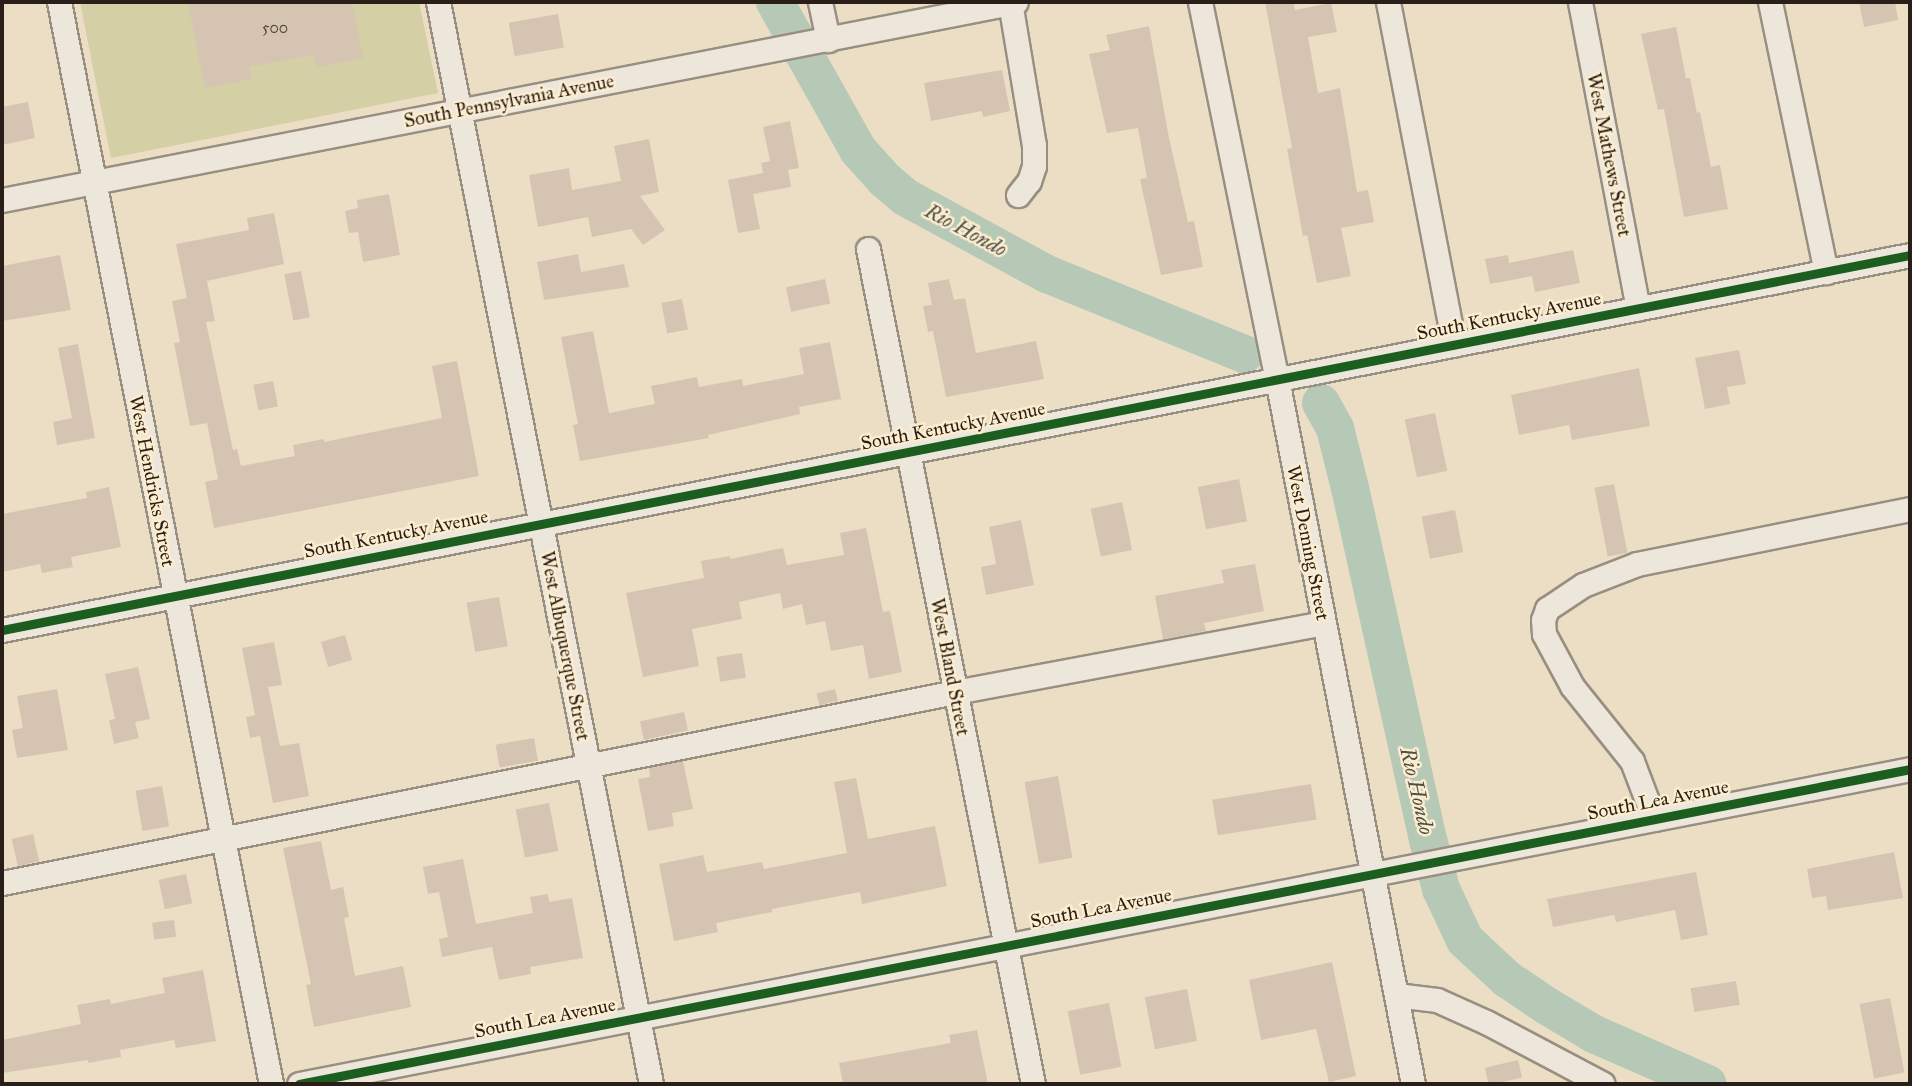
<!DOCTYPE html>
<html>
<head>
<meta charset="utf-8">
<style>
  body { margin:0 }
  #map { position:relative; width:1912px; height:1086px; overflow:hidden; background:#ebdec5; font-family:"IM FELL Great Primer",serif }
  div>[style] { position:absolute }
  .green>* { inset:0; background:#d4cfa5 }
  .river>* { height:38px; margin:-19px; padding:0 19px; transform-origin:19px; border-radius:19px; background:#b6c8b6 }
  .building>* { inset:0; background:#d6c4b3; transform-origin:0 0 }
  .roads { filter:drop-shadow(2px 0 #988f81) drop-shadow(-2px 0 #988f81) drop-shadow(0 2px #988f81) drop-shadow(0 -2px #988f81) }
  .minor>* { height:23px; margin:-11.5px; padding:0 11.5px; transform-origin:11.5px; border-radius:11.5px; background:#ede6da }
  .cycleway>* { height:9px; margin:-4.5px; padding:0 4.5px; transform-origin:4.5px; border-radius:4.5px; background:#1b5e20 }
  span { translate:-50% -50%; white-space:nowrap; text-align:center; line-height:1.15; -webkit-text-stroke:5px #fcedcf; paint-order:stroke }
  .number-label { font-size:16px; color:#55483f }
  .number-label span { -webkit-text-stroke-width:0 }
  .street-label { font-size:19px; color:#2a1e18 }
  .water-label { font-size:21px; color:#4d4e46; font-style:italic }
  .frame { position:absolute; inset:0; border:4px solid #2a1e18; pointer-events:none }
</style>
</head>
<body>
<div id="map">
  <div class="green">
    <div style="clip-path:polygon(80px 2px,419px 2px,438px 93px,111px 158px)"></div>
  </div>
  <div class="river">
    <div style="left:775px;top:2px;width:170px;rotate:60.7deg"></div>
    <div style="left:858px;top:150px;width:40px;rotate:48deg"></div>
    <div style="left:885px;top:180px;width:26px;rotate:40deg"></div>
    <div style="left:905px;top:197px;width:162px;rotate:28.5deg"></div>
    <div style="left:1047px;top:274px;width:213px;rotate:22.1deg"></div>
    <div style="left:1321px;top:403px;width:29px;rotate:61deg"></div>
    <div style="left:1335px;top:428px;width:62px;rotate:76deg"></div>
    <div style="left:1350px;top:488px;width:364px;rotate:77.5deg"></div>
    <div style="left:1429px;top:843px;width:48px;rotate:75.4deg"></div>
    <div style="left:1441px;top:889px;width:56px;rotate:64.8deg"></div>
    <div style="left:1465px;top:940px;width:57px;rotate:42.9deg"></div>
    <div style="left:1507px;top:979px;width:48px;rotate:34deg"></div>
    <div style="left:1547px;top:1006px;width:55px;rotate:30.8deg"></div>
    <div style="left:1594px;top:1034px;width:124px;rotate:23.7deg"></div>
  </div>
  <div class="building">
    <div style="clip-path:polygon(188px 2px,352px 2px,363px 58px,317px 67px,314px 55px,249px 67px,251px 79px,205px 88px)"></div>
    <div style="clip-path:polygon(1265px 2px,1293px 2px,1295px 10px,1331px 3px,1337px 32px,1308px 37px,1318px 93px,1340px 88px,1357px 192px,1368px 190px,1374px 222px,1341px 228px,1351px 276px,1317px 283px,1307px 235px,1303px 236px,1297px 204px,1287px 149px,1292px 148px)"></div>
    <div style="clip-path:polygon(1859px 2px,1895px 2px,1898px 20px,1864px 27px)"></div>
    <div style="left:558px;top:14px;width:34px;height:50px;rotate:80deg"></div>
    <div style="clip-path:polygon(1149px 26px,1168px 133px,1188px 222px,1194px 221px,1203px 267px,1161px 275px,1140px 179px,1147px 178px,1138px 128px,1107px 133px,1089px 54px,1110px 50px,1106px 35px)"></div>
    <div style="clip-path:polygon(1676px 27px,1686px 78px,1690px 78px,1697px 113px,1700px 112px,1711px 167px,1720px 165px,1728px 209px,1684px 217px,1664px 109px,1658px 110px,1641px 34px)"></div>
    <div style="clip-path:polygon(1002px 70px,1010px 111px,983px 117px,982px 111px,931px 121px,924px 83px)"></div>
    <div style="clip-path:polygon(28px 102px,35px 138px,2px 145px,2px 107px)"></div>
    <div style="clip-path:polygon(790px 121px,799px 168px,788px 170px,791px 187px,753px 194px,760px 229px,738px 233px,728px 180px,763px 173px,761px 163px,770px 161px,763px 127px)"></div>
    <div style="clip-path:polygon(649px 139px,659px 192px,640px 196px,665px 230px,643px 245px,631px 229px,592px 237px,588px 217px,538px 227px,529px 175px,569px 168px,572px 190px,621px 181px,614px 146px)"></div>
    <div style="clip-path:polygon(389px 194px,400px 255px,363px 262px,358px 232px,349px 233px,345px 211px,358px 208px,357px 200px)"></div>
    <div style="clip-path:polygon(274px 213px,284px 264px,207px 281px,215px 321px,206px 322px,233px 450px,237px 449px,241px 466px,295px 456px,293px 445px,324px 439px,324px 442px,442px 418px,432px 366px,457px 361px,479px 476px,214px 528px,205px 482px,218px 479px,207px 423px,190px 426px,174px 343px,180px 342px,172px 301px,187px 298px,176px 244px,249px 230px,247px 218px)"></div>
    <div style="clip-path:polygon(1573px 250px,1580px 283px,1535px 292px,1532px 276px,1490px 284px,1485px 259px,1508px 255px,1509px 263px)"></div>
    <div style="clip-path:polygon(578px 254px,581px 272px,624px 264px,629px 287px,544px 300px,537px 262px)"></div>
    <div style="clip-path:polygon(60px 255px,71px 310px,2px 321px,2px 266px)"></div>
    <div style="left:301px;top:271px;width:47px;height:17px;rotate:79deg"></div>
    <div style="left:825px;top:279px;width:25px;height:40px;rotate:78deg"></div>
    <div style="clip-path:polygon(949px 279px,954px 300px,965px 298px,976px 353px,1036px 341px,1044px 379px,946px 397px,933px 331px,928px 332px,923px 306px,932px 305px,928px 283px)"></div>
    <div style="left:682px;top:299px;width:31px;height:21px;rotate:79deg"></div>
    <div style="clip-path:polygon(593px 331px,609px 413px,655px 404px,651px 386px,697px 377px,699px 387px,742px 379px,743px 386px,804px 374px,799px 348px,830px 342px,841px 399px,799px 407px,800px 414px,708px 435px,709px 438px,580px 461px,573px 425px,578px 424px,561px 337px)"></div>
    <div style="clip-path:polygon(78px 344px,95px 438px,57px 445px,53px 422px,72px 418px,58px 348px)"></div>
    <div style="clip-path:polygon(1739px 350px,1746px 384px,1727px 387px,1730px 404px,1705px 409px,1695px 358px)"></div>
    <div style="clip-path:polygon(1639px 368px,1650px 426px,1572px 440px,1569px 425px,1519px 435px,1511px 395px)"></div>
    <div style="left:273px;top:381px;width:26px;height:20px;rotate:79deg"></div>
    <div style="left:1435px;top:413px;width:59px;height:31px;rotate:78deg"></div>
    <div style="left:1239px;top:479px;width:43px;height:42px;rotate:79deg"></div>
    <div style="left:1614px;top:484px;width:70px;height:20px;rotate:79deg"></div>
    <div style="clip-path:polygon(109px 487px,121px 547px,71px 557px,73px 567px,42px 573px,40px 564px,2px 572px,2px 514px,87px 498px,86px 492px)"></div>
    <div style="left:1122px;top:502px;width:49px;height:32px;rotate:78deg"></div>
    <div style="left:1455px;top:510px;width:43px;height:34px;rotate:79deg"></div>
    <div style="clip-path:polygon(1021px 520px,1034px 585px,986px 595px,981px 567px,996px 564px,989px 527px)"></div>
    <div style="clip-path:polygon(866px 528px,883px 612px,890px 611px,902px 672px,869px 679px,863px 645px,831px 651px,825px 621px,806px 625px,802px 604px,783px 609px,780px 593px,739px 602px,742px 619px,692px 629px,699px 666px,643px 677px,626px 593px,704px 578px,701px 561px,730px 556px,730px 559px,783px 548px,787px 565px,844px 555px,840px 533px)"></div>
    <div style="clip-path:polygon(1255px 564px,1264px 611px,1204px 623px,1206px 631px,1163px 639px,1155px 596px,1224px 583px,1221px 570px)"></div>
    <div style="left:499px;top:597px;width:50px;height:33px;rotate:80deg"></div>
    <div style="left:345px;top:635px;width:26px;height:25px;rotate:74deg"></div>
    <div style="clip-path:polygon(274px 642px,282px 685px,268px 687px,280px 746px,299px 743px,309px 796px,273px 803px,260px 736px,250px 738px,246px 717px,255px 715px,242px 648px)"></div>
    <div style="left:742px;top:653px;width:25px;height:26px;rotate:81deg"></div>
    <div style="clip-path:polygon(138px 667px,150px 719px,135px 722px,139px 738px,114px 744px,109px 720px,115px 719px,105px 674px)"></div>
    <div style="clip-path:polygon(57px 689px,68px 750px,17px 758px,12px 730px,23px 728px,17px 696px)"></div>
    <div style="left:835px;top:689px;width:12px;height:19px;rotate:76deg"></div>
    <div style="left:684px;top:712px;width:19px;height:45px;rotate:78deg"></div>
    <div style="left:534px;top:738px;width:23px;height:39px;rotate:80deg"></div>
    <div style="clip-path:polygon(683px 761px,693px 809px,672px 813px,674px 826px,648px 831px,638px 779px,650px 777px,649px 768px)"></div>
    <div style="left:1058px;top:776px;width:83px;height:34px;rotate:80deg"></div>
    <div style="clip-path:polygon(856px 778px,868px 839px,935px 826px,947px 886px,862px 904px,860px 892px,772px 909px,772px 912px,716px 923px,718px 932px,674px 941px,659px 864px,703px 855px,707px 872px,762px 862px,764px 869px,847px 853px,834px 782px)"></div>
    <div style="left:1311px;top:784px;width:36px;height:100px;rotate:81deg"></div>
    <div style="left:162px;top:786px;width:41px;height:27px;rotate:80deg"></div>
    <div style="left:549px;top:803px;width:49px;height:34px;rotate:79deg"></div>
    <div style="left:33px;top:834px;width:28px;height:22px;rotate:77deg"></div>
    <div style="clip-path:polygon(321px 841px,331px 890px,343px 887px,349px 917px,344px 918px,355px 976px,403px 966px,411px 1007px,314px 1027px,306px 985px,311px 984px,283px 848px)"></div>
    <div style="clip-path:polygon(1894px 852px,1903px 898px,1828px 910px,1826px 896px,1812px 898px,1807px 869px)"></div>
    <div style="clip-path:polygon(463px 859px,476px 924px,533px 913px,530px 897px,548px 894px,549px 902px,572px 898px,583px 958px,530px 967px,531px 974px,499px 980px,492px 947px,442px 957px,439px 939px,448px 937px,439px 892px,428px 894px,423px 867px)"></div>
    <div style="clip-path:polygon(1696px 872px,1708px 935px,1681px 940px,1675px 910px,1616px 922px,1614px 915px,1553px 927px,1547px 899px)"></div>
    <div style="left:186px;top:874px;width:30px;height:28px;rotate:78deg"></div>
    <div style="left:174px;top:920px;width:17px;height:22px;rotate:83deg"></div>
    <div style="clip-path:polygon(1332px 962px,1356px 1076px,1329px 1082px,1316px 1029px,1261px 1040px,1249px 980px)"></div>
    <div style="clip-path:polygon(203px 970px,216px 1041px,176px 1048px,174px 1040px,120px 1050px,121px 1057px,88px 1063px,88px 1060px,2px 1073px,2px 1040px,81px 1024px,77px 1005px,110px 999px,111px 1004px,165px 993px,162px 978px)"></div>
    <div style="left:1736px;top:981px;width:24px;height:46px;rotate:81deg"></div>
    <div style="left:1187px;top:989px;width:53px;height:43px;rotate:79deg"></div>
    <div style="left:1890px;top:998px;width:76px;height:31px;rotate:79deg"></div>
    <div style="left:1109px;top:1003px;width:65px;height:42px;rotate:79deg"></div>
    <div style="clip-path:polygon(977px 1030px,988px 1084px,843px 1084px,839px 1063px,951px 1043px,949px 1035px)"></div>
    <div style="left:1518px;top:1060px;width:18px;height:34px;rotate:77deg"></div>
  </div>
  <div class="roads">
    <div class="minor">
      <div style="left:59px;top:2px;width:1103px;rotate:78.91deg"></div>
      <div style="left:438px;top:2px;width:1103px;rotate:78.86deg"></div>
      <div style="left:820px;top:2px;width:39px;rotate:78deg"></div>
      <div style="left:1010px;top:2px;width:145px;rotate:80.5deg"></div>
      <div style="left:1034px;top:145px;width:21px;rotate:90deg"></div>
      <div style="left:1034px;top:166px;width:16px;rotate:108deg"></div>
      <div style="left:1029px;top:181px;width:18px;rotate:128deg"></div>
      <div style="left:1200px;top:2px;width:385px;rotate:78.5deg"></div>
      <div style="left:1277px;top:379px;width:718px;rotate:79.08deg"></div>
      <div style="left:1388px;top:2px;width:349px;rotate:79.1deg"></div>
      <div style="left:1580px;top:2px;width:312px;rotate:79.3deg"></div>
      <div style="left:1770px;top:2px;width:276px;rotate:78.3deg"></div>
      <div style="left:2px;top:200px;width:1033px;rotate:-11.05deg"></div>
      <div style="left:868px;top:249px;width:851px;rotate:78.82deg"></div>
      <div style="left:2px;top:630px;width:1945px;rotate:-11.12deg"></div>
      <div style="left:1654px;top:819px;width:62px;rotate:-110.8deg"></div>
      <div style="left:1632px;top:761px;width:96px;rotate:-128.7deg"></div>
      <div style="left:1572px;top:686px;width:59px;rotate:-118.3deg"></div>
      <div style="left:1544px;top:634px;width:14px;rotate:-94deg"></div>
      <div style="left:1543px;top:620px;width:12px;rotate:-70deg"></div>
      <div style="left:1547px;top:609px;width:43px;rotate:-33.7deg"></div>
      <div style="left:1583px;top:585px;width:58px;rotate:-21.3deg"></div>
      <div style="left:1637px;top:564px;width:278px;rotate:-11.4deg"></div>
      <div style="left:2px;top:883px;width:972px;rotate:-11.33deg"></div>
      <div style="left:955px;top:692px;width:375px;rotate:-10.6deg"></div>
      <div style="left:1396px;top:995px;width:41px;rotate:7deg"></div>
      <div style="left:1437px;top:1000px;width:54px;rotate:24.2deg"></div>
      <div style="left:1486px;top:1022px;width:132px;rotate:27.9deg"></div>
      <div style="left:299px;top:1084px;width:1642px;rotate:-11.06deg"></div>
    </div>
  </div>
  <div class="cycleway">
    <div style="left:2px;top:630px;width:1945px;rotate:-11.12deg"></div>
    <div style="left:299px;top:1084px;width:1642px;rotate:-11.06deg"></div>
  </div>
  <div class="number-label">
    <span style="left:275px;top:28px">500</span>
  </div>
  <div class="street-label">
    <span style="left:509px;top:101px;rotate:-11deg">South Pennsylvania Avenue</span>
    <span style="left:1609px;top:155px;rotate:79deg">West Mathews Street</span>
    <span style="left:1509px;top:316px;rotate:-11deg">South Kentucky Avenue</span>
    <span style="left:953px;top:426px;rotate:-11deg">South Kentucky Avenue</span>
    <span style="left:152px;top:481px;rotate:79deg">West Hendricks Street</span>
    <span style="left:396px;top:534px;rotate:-11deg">South Kentucky Avenue</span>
    <span style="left:1308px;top:543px;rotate:79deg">West Deming Street</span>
    <span style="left:565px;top:646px;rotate:79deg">West Albuquerque Street</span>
    <span style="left:950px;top:667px;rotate:79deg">West Bland Street</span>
    <span style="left:1658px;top:800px;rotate:-11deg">South Lea Avenue</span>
    <span style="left:1101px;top:908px;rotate:-11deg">South Lea Avenue</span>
    <span style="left:545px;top:1018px;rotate:-11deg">South Lea Avenue</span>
  </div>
  <div class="water-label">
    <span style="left:966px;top:230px;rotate:28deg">Rio Hondo</span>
    <span style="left:1417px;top:791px;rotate:77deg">Rio Hondo</span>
  </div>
  <div class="frame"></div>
</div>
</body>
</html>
